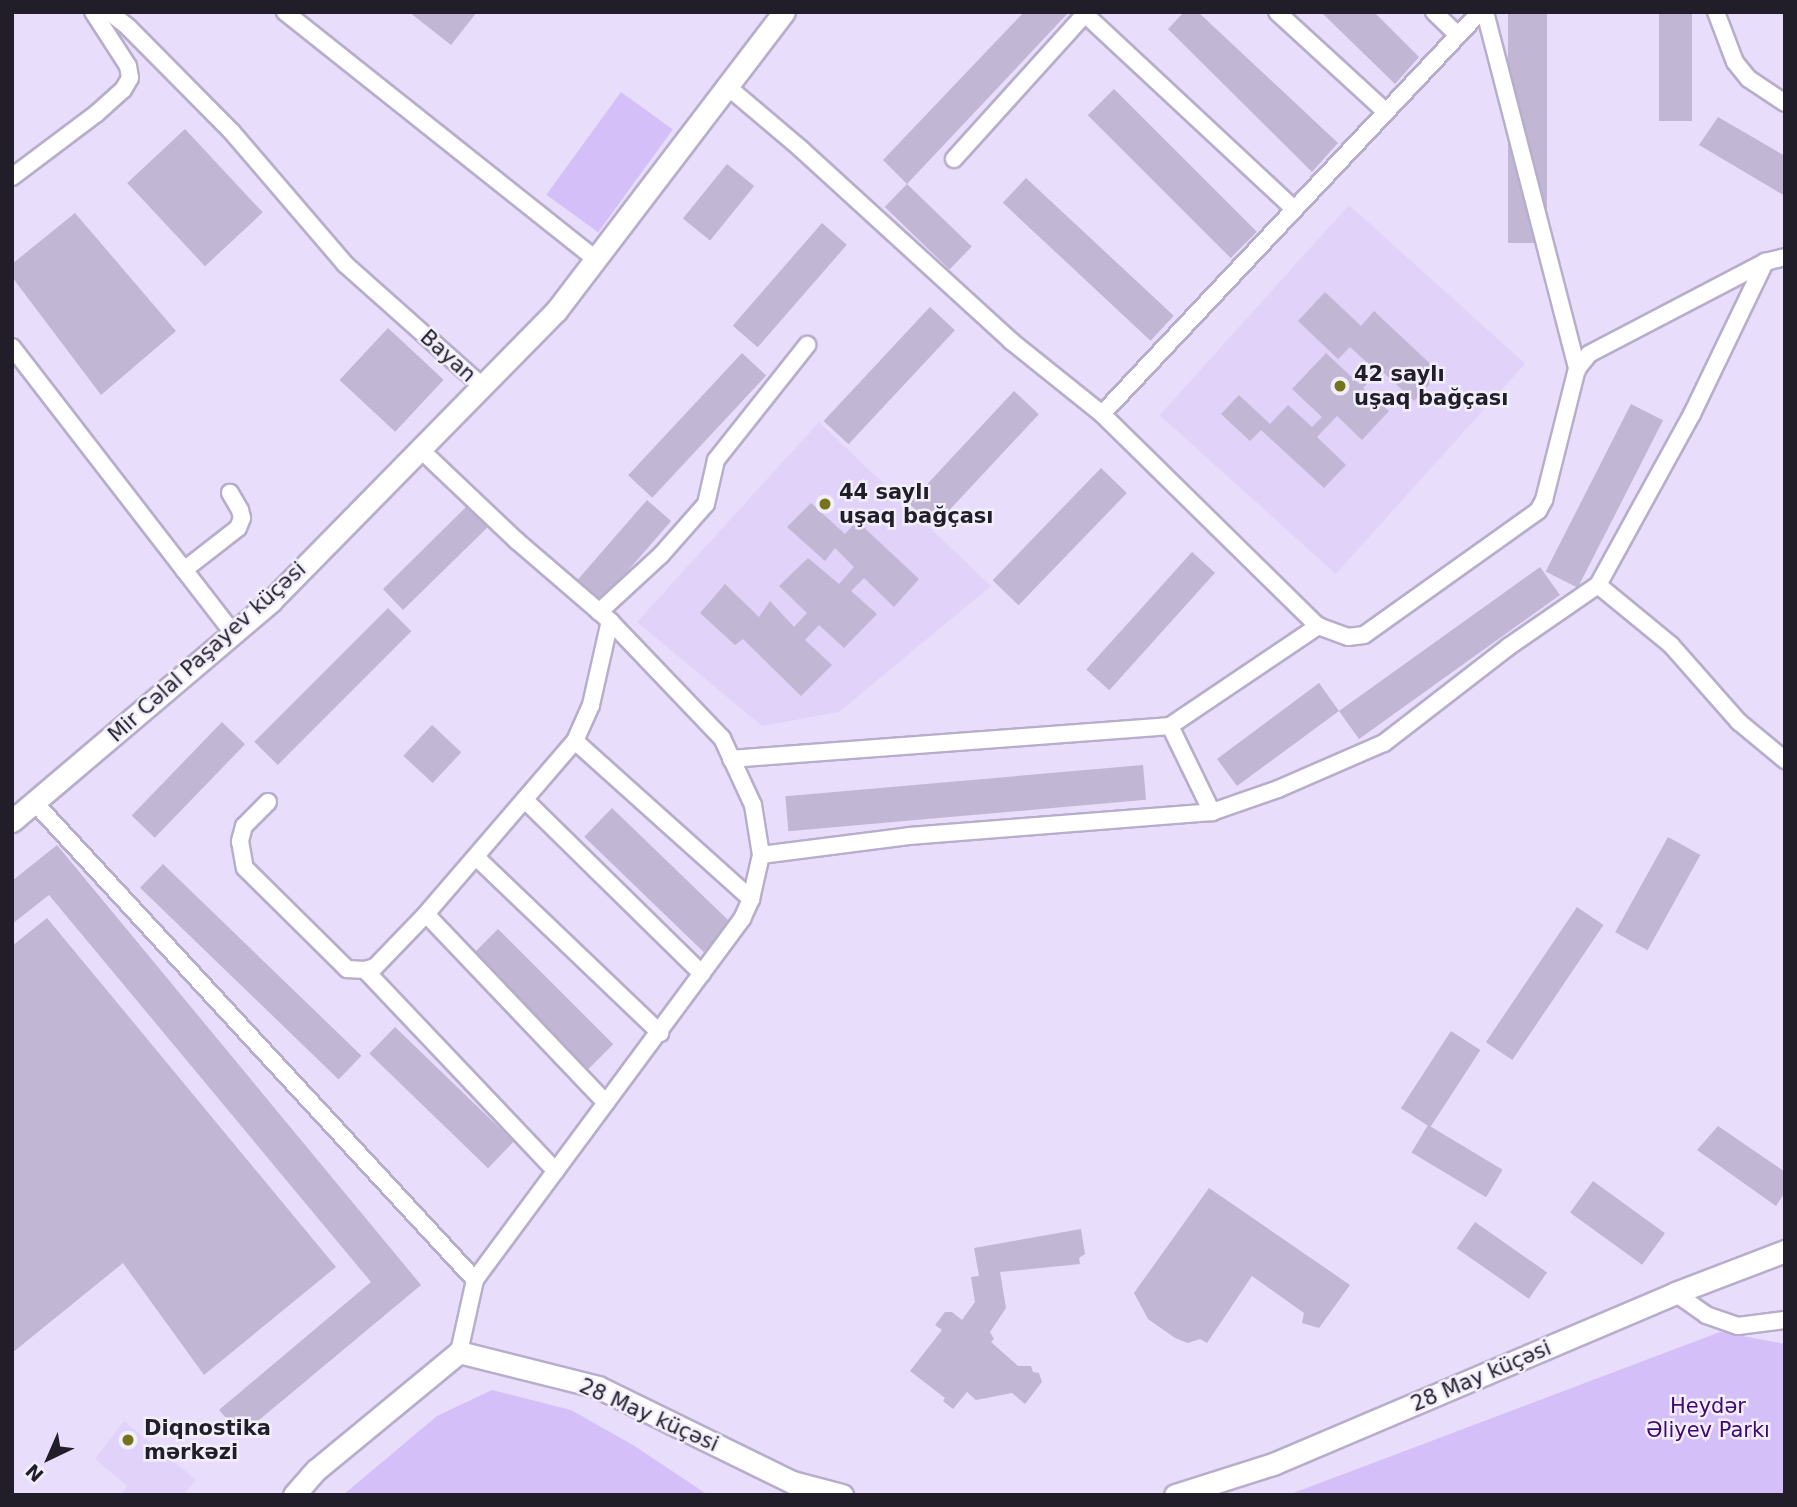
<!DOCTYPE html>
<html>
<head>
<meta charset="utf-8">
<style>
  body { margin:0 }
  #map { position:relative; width:1797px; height:1507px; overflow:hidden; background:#e9ddfc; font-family:"DejaVu Sans",sans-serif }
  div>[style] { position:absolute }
  .built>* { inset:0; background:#e0d2f8; transform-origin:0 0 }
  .green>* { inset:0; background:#d5bff9; transform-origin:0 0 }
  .building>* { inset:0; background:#c1b6d3; transform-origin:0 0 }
  .roads { filter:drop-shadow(2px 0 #b8aecb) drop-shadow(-2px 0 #b8aecb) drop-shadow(0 2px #b8aecb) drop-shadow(0 -2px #b8aecb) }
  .street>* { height:16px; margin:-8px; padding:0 8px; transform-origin:8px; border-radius:8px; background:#fff }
  .secondary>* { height:21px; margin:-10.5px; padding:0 10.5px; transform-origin:10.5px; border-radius:10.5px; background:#fff }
  .dots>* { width:19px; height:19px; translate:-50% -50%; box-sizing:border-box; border:4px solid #f3eefb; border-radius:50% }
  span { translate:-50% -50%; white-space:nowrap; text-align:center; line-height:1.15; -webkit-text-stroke:5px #f3eefb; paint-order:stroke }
  .street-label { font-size:21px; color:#221e29 }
  .poi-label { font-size:21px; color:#221e29; font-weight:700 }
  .left { translate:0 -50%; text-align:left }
  .park-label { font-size:21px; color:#420871 }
  .frame { position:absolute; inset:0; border:14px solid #221e29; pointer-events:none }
  .north { position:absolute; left:14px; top:1423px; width:70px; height:70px; -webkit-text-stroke:5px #f3eefb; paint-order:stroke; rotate:224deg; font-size:19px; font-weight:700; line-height:28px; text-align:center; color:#221e29 }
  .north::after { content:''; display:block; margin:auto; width:24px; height:32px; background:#221e29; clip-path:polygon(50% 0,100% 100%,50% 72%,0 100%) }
</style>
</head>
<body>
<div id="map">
  <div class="built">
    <div style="left:1349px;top:205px;width:237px;height:283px;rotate:42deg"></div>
    <div style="clip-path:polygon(819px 422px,991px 586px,839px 712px,762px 726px,637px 622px)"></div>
    <div style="clip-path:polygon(124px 1421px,196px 1480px,183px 1495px,121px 1495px,127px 1486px,95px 1459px)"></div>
  </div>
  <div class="green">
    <div style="left:621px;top:92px;width:64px;height:127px;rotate:36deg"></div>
    <div style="clip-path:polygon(1720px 1332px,1785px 1344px,1785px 1495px,1288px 1495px)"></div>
    <div style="clip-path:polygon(492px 1390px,571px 1410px,633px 1445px,708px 1495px,343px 1495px,437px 1416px)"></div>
  </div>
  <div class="building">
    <div style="clip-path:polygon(409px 12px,477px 12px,451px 45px)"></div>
    <div style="clip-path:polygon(1024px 12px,1069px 12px,907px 184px,883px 160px)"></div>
    <div style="clip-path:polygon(1184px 12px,1198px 12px,1338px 143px,1312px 172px,1168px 29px)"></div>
    <div style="clip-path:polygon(1321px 12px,1374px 12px,1419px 57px,1395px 84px)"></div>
    <div style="left:1508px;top:12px;width:39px;height:231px"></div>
    <div style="left:1659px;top:12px;width:33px;height:109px"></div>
    <div style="left:1114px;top:89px;width:202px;height:37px;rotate:45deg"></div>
    <div style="clip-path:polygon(1718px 117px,1785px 156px,1785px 196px,1699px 145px)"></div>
    <div style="left:185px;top:129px;width:114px;height:79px;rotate:47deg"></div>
    <div style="left:727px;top:164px;width:35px;height:70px;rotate:39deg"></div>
    <div style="left:1026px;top:178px;width:202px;height:34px;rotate:43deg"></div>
    <div style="left:907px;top:184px;width:90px;height:32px;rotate:44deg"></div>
    <div style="clip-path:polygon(75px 213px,176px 331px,101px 395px,12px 277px,12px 264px)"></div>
    <div style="left:822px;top:223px;width:33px;height:136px;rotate:41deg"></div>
    <div style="clip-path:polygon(1325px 292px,1361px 326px,1374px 311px,1440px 373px,1414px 401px,1381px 370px,1363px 388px,1389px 411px,1362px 440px,1337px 416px,1317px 437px,1346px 465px,1324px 488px,1261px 430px,1250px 441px,1221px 414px,1239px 395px,1270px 424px,1288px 405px,1312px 427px,1322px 417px,1292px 389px,1326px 353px,1358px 383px,1373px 368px,1350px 347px,1338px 359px,1298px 321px)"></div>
    <div style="left:930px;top:307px;width:34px;height:156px;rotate:43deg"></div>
    <div style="left:388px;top:328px;width:76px;height:71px;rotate:43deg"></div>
    <div style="left:742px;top:353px;width:33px;height:167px;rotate:43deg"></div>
    <div style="left:1014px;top:391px;width:34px;height:154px;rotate:43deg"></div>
    <div style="left:1631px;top:404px;width:36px;height:188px;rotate:27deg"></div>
    <div style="left:1101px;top:468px;width:36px;height:156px;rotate:44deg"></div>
    <div style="left:647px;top:500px;width:32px;height:106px;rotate:41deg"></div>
    <div style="clip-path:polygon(811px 503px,845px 534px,857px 521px,919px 579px,894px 607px,864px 578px,851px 591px,877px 614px,844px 648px,819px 625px,805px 640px,832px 665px,801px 696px,743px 639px,735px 645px,700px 613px,725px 584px,759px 617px,770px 601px,794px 627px,807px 613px,779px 586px,808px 558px,839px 584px,854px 567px,835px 548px,825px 561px,787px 527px)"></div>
    <div style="clip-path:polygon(467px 506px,475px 515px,481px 509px,494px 521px,403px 610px,383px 589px)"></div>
    <div style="left:1192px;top:552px;width:31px;height:158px;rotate:42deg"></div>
    <div style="clip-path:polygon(1540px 567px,1560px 595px,1359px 739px,1339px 711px,1237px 786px,1217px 759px,1319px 683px,1339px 711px)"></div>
    <div style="left:388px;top:608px;width:33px;height:189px;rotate:45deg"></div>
    <div style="left:222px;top:722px;width:32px;height:130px;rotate:44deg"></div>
    <div style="left:432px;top:725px;width:40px;height:42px;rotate:43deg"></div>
    <div style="left:1143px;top:765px;width:35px;height:359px;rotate:85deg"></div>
    <div style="left:612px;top:808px;width:166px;height:40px;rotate:44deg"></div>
    <div style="left:1668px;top:837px;width:37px;height:109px;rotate:29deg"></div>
    <div style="clip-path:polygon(57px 845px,421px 1285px,241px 1435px,219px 1410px,371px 1282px,49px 895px,12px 924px,12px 881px)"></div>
    <div style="left:163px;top:864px;width:276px;height:33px;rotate:44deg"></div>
    <div style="left:1577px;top:907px;width:32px;height:163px;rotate:34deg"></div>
    <div style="clip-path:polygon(47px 918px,336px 1267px,204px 1375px,123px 1263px,12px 1353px,12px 946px)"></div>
    <div style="left:498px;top:929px;width:163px;height:36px;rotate:45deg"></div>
    <div style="left:395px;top:1027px;width:165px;height:37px;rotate:44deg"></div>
    <div style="left:1451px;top:1031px;width:35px;height:92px;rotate:33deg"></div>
    <div style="left:1428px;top:1125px;width:87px;height:32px;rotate:31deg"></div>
    <div style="clip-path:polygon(1718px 1126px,1785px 1172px,1785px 1192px,1776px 1206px,1697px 1150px)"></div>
    <div style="left:1593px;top:1181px;width:89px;height:39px;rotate:36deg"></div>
    <div style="clip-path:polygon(1209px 1188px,1350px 1285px,1319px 1328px,1302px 1323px,1304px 1313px,1252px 1276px,1207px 1343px,1200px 1339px,1188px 1343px,1175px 1338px,1148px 1319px,1134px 1293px)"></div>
    <div style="left:1475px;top:1222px;width:88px;height:32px;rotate:35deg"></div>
    <div style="clip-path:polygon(1081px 1229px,1085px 1254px,1079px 1258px,1080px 1264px,1000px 1272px,1006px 1308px,990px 1332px,994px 1339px,991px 1342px,1018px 1366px,1031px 1366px,1033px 1372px,1039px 1373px,1042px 1382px,1025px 1404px,1012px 1393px,976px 1400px,967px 1392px,953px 1409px,943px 1401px,945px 1398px,910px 1371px,942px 1330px,935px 1325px,945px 1312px,952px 1312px,962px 1320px,975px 1302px,971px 1277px,979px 1276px,974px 1248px)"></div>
  </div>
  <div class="roads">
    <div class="street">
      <div style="left:109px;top:12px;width:24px;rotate:38deg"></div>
      <div style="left:128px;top:27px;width:148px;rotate:45.3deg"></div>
      <div style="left:232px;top:132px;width:174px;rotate:49.4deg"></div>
      <div style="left:345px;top:264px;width:183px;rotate:41.7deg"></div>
      <div style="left:285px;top:12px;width:396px;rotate:38.5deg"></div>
      <div style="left:1277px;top:12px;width:148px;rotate:42.5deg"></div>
      <div style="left:1434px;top:12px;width:33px;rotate:44deg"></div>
      <div style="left:1485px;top:12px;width:369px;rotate:75.5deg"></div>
      <div style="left:1716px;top:12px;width:53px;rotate:69.2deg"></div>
      <div style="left:1735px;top:62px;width:22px;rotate:51deg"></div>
      <div style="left:1749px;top:79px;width:43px;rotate:33.7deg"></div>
      <div style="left:1085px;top:14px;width:286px;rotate:43deg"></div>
      <div style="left:728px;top:87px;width:96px;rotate:40.3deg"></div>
      <div style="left:801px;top:149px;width:285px;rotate:42.4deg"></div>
      <div style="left:1011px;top:341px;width:117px;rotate:38.7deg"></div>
      <div style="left:1102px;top:414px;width:303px;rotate:44.5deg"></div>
      <div style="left:1318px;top:626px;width:32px;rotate:20deg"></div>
      <div style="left:1348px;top:637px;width:16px;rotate:-7deg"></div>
      <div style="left:1364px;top:635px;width:214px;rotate:-35.5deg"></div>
      <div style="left:1538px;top:511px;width:13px;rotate:-61deg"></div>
      <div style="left:1544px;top:500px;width:135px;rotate:-75.9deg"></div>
      <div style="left:1577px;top:369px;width:19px;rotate:-51deg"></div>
      <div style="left:1589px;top:354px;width:199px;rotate:-27.6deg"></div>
      <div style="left:1765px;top:262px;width:21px;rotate:-14deg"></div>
      <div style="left:954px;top:159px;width:198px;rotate:-47.9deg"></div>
      <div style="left:12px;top:177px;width:105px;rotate:-36.9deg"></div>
      <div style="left:96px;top:114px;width:36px;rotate:-42deg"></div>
      <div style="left:123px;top:90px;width:14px;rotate:-60deg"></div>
      <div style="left:130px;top:78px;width:12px;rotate:-99deg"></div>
      <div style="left:128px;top:66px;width:64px;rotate:-122.9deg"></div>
      <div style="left:12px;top:347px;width:360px;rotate:52.3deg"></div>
      <div style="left:1102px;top:414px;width:552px;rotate:-46.76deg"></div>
      <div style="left:420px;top:449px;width:134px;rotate:43.5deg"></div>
      <div style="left:517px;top:541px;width:123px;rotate:40.7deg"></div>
      <div style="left:610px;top:621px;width:162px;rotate:46.3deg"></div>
      <div style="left:722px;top:738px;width:74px;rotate:65.2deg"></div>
      <div style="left:753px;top:805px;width:51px;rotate:80.9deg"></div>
      <div style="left:761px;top:855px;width:45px;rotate:102.8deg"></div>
      <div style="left:751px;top:899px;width:22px;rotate:114deg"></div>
      <div style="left:742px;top:919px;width:449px;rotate:126.5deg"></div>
      <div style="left:475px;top:1280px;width:74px;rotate:102.5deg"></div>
      <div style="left:184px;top:570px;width:68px;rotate:-37.9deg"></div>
      <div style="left:238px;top:528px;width:11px;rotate:-68deg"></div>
      <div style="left:242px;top:518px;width:8px;rotate:-104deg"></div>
      <div style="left:240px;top:510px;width:20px;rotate:-120deg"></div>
      <div style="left:1598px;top:585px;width:94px;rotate:39.4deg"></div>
      <div style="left:1671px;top:645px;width:103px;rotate:48.6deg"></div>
      <div style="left:1739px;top:722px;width:60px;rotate:39.6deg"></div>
      <div style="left:599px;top:612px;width:84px;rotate:-42.6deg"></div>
      <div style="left:661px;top:555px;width:68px;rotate:-48.6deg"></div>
      <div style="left:706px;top:504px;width:45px;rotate:-77.2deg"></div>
      <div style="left:716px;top:460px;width:147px;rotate:-51.6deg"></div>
      <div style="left:1170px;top:726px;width:96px;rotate:64deg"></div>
      <div style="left:575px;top:741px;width:237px;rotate:41.9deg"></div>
      <div style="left:731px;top:759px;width:440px;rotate:-4.3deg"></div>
      <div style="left:1170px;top:726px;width:179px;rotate:-34deg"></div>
      <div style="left:525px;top:800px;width:248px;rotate:44.5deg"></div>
      <div style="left:268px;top:802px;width:34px;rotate:135deg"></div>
      <div style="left:244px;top:826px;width:16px;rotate:105deg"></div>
      <div style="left:240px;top:841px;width:27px;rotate:80deg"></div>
      <div style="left:245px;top:868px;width:144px;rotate:44.7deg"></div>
      <div style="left:347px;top:969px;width:18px;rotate:3deg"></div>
      <div style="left:365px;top:970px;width:10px;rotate:-17deg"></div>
      <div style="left:375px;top:967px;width:74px;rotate:-46.1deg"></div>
      <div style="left:426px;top:914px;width:228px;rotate:-49.3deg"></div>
      <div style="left:575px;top:741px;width:39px;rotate:-66deg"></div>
      <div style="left:591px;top:705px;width:86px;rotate:-77.3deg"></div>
      <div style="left:35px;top:803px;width:649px;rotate:47.31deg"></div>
      <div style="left:761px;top:855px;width:149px;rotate:-7.3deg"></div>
      <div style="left:909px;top:836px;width:304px;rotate:-4.5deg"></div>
      <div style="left:1212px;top:812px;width:70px;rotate:-19.2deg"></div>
      <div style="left:1278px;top:789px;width:116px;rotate:-23.5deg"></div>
      <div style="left:1384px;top:743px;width:157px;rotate:-37.7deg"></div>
      <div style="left:1508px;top:647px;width:109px;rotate:-34.6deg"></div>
      <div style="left:1598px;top:585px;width:195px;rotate:-61.2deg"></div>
      <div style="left:1692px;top:414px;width:169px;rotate:-64.3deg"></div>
      <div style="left:476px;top:857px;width:255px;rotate:43.7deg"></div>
      <div style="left:426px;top:914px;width:261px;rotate:46.4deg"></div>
      <div style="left:365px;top:970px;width:277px;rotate:46.5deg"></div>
      <div style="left:1675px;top:1293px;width:38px;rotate:35deg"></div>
      <div style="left:1706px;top:1315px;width:34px;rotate:19deg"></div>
      <div style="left:1738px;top:1326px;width:47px;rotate:-7.3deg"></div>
    </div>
    <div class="secondary">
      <div style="left:12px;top:821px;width:340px;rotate:-40.3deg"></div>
      <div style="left:271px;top:601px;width:407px;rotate:-45.5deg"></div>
      <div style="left:556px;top:311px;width:376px;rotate:-52.7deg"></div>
      <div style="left:294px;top:1495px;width:33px;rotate:-49deg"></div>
      <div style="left:316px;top:1470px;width:185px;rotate:-39.5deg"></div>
      <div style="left:459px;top:1352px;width:143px;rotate:14.1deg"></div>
      <div style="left:598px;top:1387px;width:216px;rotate:26.1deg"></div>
      <div style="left:792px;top:1482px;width:52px;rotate:14.6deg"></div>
      <div style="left:1175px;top:1495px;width:103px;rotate:-17.6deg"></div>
      <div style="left:1273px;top:1464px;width:437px;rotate:-23deg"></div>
      <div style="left:1675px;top:1293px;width:118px;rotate:-20.9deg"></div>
    </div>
  </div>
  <div class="dots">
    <div style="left:1340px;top:386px;background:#75741a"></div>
    <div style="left:825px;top:504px;background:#75741a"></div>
    <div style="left:128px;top:1440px;background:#75741a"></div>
  </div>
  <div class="street-label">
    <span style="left:448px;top:356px;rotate:42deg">Bayan</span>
    <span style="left:207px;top:652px;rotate:-42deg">Mir Cəlal Paşayev küçəsi</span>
    <span style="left:1481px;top:1376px;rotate:-23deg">28 May küçəsi</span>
    <span style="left:649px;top:1415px;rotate:24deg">28 May küçəsi</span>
  </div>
  <div class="poi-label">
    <span class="left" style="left:1354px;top:386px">42 saylı<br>uşaq bağçası</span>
    <span class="left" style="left:839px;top:504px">44 saylı<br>uşaq bağçası</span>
    <span class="left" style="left:144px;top:1440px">Diqnostika<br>mərkəzi</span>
  </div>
  <div class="park-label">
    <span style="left:1708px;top:1418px">Heydər<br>Əliyev Parkı</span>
  </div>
  <div class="frame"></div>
  <div class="north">N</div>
</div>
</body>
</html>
